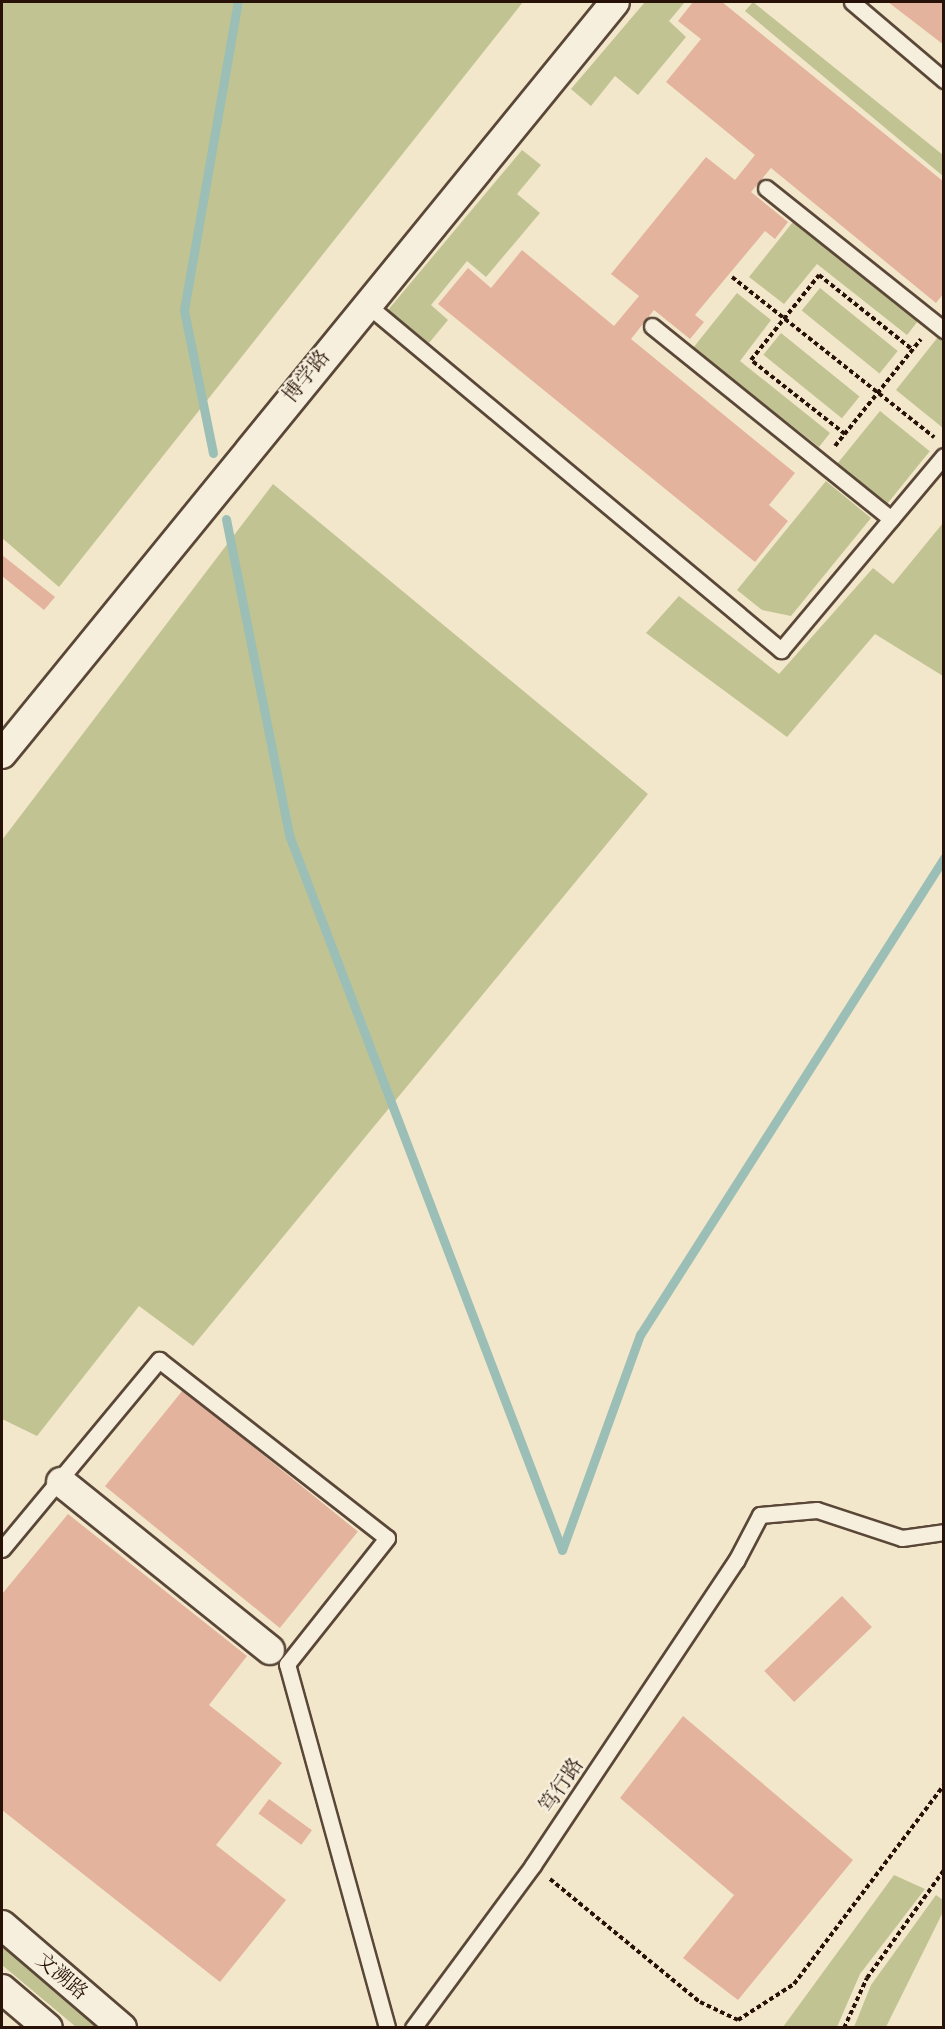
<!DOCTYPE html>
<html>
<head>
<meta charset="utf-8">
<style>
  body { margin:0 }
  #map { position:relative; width:945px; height:2029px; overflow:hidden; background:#f2e7ca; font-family:Cardo,"Noto Serif SC",serif }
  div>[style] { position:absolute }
  .green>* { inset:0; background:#c1c392; transform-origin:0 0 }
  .stream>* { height:9px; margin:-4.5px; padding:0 4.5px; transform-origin:4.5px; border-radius:4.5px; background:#9bbfb7 }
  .building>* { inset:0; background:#e3b39d; transform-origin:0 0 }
  .path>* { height:4px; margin-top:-2px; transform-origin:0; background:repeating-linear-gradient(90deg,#281208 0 4.5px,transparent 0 7.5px) }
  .roads { filter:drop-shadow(2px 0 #5a4738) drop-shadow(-2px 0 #5a4738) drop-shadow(0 2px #5a4738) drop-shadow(0 -2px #5a4738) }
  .lane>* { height:15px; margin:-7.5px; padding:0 7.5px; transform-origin:7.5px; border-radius:7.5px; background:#f7efdd }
  .street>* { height:28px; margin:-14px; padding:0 14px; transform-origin:14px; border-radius:14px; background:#f7efdd }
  span { translate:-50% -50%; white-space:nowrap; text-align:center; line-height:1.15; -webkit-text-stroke:4.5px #f7efdd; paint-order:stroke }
  .street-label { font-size:20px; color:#281208 }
  .frame { position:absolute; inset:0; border:3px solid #281208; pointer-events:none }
</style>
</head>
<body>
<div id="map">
  <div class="green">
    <div style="clip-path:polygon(2px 2px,523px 2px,59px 587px,2px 538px)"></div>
    <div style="clip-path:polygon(645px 2px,685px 2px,669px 21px,686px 37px,638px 95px,615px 76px,591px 106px,571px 89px)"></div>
    <div style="clip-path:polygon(753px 2px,943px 155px,943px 176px,745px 11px)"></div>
    <div style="clip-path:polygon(522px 150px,541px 165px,517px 194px,540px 213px,486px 277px,467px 261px,431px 305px,448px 320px,429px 343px,388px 310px)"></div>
    <div style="clip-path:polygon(793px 222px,918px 321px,907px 335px,817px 264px,784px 304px,749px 277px)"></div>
    <div style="left:820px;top:288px;width:100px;height:29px;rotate:39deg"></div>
    <div style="clip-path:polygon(737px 293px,771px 320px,740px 361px,830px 433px,819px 447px,693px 348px)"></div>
    <div style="left:781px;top:333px;width:101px;height:28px;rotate:39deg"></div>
    <div style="clip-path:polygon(938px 337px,943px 341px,943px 428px,896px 390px)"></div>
    <div style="left:880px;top:411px;width:64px;height:68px;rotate:39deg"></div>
    <div style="clip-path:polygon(826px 481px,871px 518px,791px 616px,762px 610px,737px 590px)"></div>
    <div style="clip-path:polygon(273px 484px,648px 794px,193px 1346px,139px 1306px,37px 1436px,2px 1419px,2px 840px)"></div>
    <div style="clip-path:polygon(943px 523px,943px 676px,875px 634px,787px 737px,646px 633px,679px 596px,779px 674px,873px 568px,893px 584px)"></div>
    <div style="clip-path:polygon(894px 1875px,925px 1889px,860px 1974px,837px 2027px,783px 2027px)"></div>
    <div style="clip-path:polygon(936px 1895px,943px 1900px,943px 1912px,886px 2027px,854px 2027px,871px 1985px)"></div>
    <div style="clip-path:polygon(2px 1946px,98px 2027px,76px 2027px,2px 1965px)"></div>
  </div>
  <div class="stream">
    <div style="left:213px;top:453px;width:146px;rotate:-101.5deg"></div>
    <div style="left:184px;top:310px;width:313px;rotate:-80.1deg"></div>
    <div style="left:226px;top:519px;width:322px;rotate:78.7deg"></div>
    <div style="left:289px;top:835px;width:765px;rotate:69.1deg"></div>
    <div style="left:562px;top:1550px;width:229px;rotate:-70.1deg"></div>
    <div style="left:640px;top:1335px;width:566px;rotate:-57.49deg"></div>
  </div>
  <div class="building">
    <div style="clip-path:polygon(693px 2px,722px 2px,944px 182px,944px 293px,936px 303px,771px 168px,751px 192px,788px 222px,775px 239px,765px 231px,695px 315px,704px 322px,690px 339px,654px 310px,631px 339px,795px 473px,769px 505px,788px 521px,755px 562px,438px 304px,468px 268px,491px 288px,522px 250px,614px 326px,639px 296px,611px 274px,706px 157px,735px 180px,755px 155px,666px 82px,701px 39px,678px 21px)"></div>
    <div style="clip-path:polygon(888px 2px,944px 2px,944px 45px)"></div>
    <div style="clip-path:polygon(2px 555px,55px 597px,44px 610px,2px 576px)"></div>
    <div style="left:183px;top:1390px;width:225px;height:124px;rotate:39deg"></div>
    <div style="clip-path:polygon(68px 1514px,247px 1656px,209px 1705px,282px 1763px,216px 1845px,286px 1900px,220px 1982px,2px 1810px,2px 1594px)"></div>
    <div style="left:842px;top:1596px;width:43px;height:108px;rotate:46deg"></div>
    <div style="clip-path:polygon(683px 1716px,853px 1860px,738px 2000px,683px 1958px,734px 1895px,620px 1798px)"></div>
    <div style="left:269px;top:1799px;width:53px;height:18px;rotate:36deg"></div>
  </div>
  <div class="path">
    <div style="left:732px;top:277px;width:258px;rotate:38.4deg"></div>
    <div style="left:845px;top:434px;width:120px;rotate:-141.8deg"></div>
    <div style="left:751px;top:360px;width:109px;rotate:-51.3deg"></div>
    <div style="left:819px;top:275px;width:120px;rotate:38.6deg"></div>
    <div style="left:835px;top:446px;width:137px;rotate:-51.2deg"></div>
    <div style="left:550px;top:1879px;width:194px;rotate:39.4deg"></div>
    <div style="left:700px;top:2002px;width:42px;rotate:25.3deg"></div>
    <div style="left:738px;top:2020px;width:67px;rotate:-32.7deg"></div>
    <div style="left:794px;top:1984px;width:249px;rotate:-53deg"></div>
    <div style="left:844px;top:2028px;width:55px;rotate:-65.3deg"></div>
    <div style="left:867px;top:1978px;width:133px;rotate:-54.5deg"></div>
  </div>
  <div class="roads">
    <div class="lane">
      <div style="left:852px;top:2px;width:121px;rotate:40.3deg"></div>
      <div style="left:766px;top:188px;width:228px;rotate:38.6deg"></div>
      <div style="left:365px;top:303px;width:542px;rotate:39.83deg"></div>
      <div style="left:781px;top:650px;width:253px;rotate:-50deg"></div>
      <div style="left:652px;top:326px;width:307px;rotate:38.9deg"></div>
      <div style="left:2px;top:1549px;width:246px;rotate:-50.3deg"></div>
      <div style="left:159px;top:1360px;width:289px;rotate:38deg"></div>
      <div style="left:387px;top:1538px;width:161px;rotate:128.4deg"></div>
      <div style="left:287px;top:1664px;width:377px;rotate:74.6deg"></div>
      <div style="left:413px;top:2028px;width:202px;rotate:-53.6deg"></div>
      <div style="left:533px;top:1865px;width:366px;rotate:-56.3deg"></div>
      <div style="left:736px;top:1561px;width:52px;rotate:-62.4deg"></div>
      <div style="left:760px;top:1515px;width:57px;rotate:-5deg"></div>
      <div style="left:817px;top:1510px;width:89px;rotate:18.2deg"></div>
      <div style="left:902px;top:1538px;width:42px;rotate:-8.1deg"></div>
    </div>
    <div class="street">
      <div style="left:2px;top:754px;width:970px;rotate:-50.81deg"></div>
      <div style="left:61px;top:1482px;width:268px;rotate:38.8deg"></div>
      <div style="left:2px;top:1925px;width:158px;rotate:40.6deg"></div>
      <div style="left:2px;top:1989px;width:60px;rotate:40.3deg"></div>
    </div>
  </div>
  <div class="street-label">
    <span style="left:306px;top:376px;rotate:-51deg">博学路</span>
    <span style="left:561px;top:1785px;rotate:-56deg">笃行路</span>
    <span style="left:62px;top:1976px;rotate:40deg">文溯路</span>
  </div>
  <div class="frame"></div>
</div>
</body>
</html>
